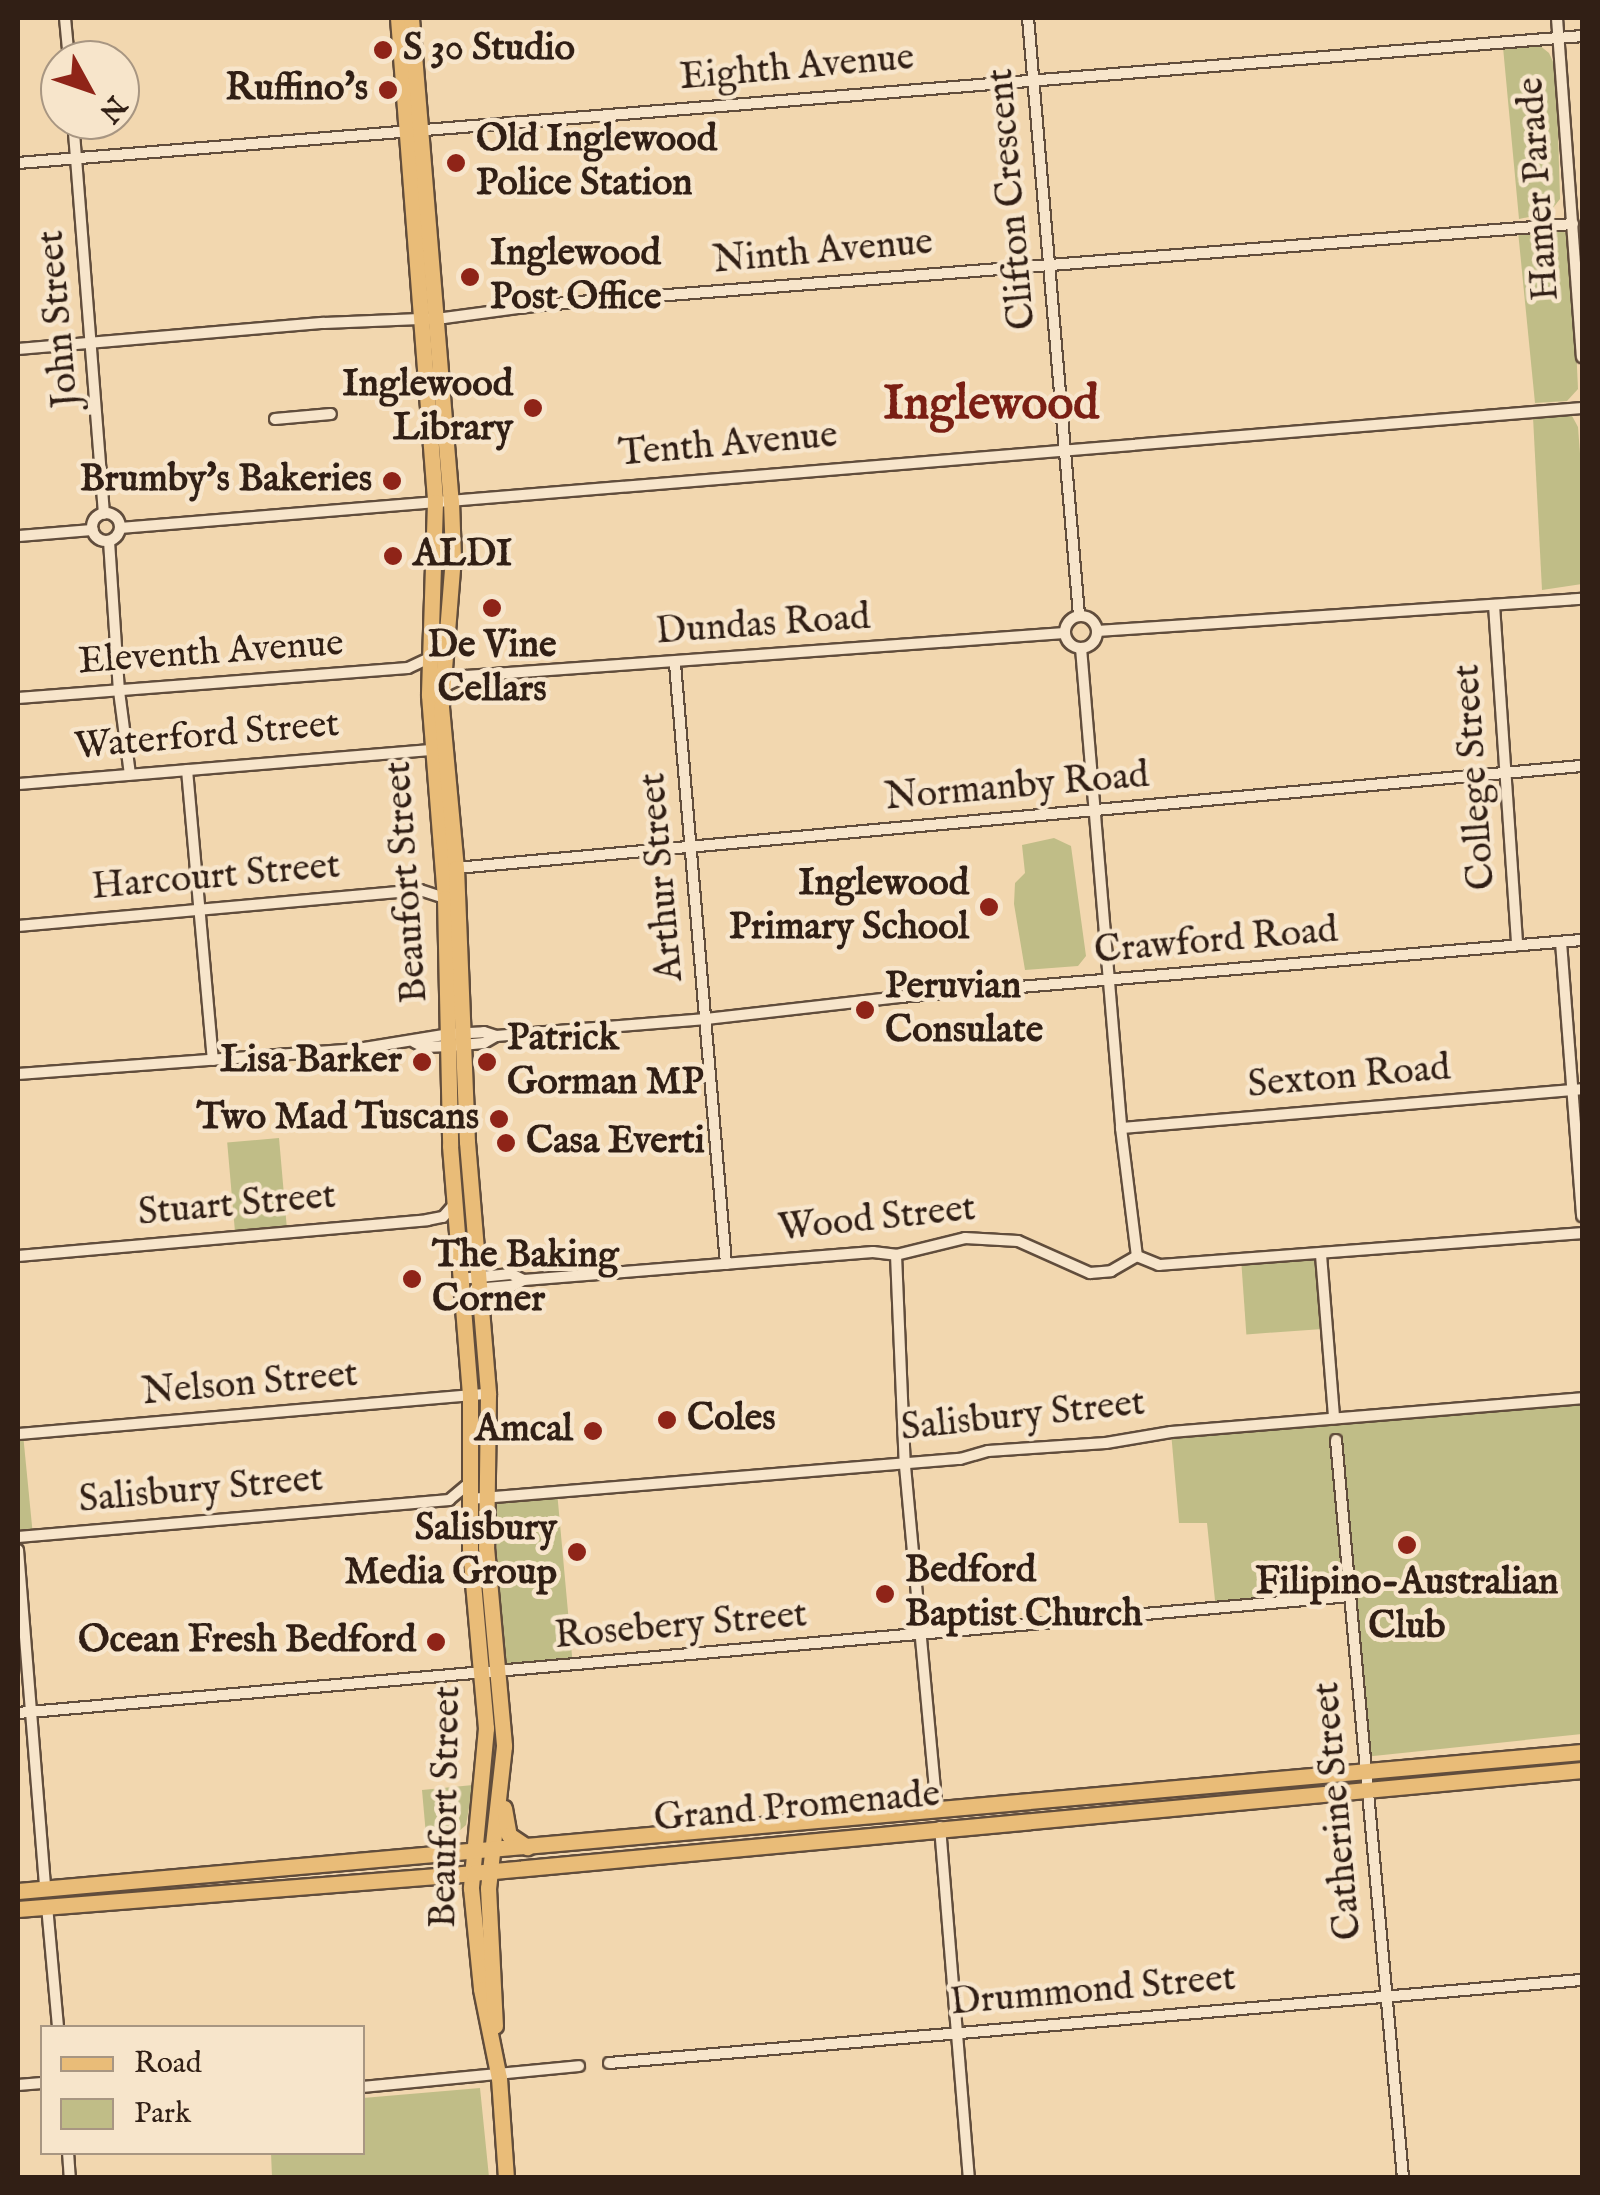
<!DOCTYPE html>
<html>
<head>
<meta charset="utf-8">
<style>
  body { margin:0 }
  #map { position:relative; width:1600px; height:2195px; overflow:hidden; background:#f2d7af; font-family:"IM FELL English",serif }
  div>[style] { position:absolute }
  .green>* { inset:0; background:#c0bd87; transform-origin:0 0 }
  .roads { filter:drop-shadow(2px 0 #614d3c) drop-shadow(-2px 0 #614d3c) drop-shadow(0 2px #614d3c) drop-shadow(0 -2px #614d3c) }
  .street>* { height:10px; margin:-5px; padding:0 5px; transform-origin:5px; border-radius:5px; background:#f7e5cb }
  .street>.ring { margin:-5px; padding:0; box-sizing:content-box; background:none; border:10px solid #f7e5cb; border-radius:50% }
  .primary>* { height:15px; margin:-7.5px; padding:0 7.5px; transform-origin:7.5px; border-radius:7.5px; background:#e9bc78 }
  .dots>* { width:28px; height:28px; translate:-50% -50%; box-sizing:border-box; border:5px solid #f7e5cb; border-radius:50% }
  span { translate:-50% -50%; white-space:nowrap; text-align:center; line-height:1.15; -webkit-text-stroke:9px #f7e5cb; paint-order:stroke }
  .poi-label { font-size:38px; color:#311f15; font-weight:700 }
  .left { translate:0 -50%; text-align:left }
  .right { translate:-100% -50%; text-align:right }
  .street-label { font-size:38px; color:#311f15 }
  .district-label { font-size:48px; color:#7a1f14; font-weight:700 }
  .frame { position:absolute; inset:0; border:20px solid #311f15; pointer-events:none }
  .legend { position:absolute; left:40px; top:2025px; width:325px; height:130px; box-sizing:border-box; background:#f7e5cb; border:2px solid #a89682; margin:0; padding:12px 18px; list-style:none; font-size:30px; color:#311f15 }
  .legend li { display:flex; align-items:center; gap:20px; height:50px }
  .legend b { width:50px; border:2px solid #a89682 }
  .north { position:absolute; left:40px; top:40px; width:100px; height:100px; box-sizing:border-box; background:#f7e5cb; border:2px solid #a89682; border-radius:50%; rotate:130deg; font-size:28px; font-weight:700; line-height:40px; text-align:center; color:#311f15 }
  .north::after { content:''; display:block; margin:auto; width:35px; height:45px; background:#8f2418; clip-path:polygon(50% 0,100% 100%,50% 72%,0 100%) }
</style>
</head>
<body>
<div id="map">
  <div class="green">
    <div style="clip-path:polygon(1539px 45px,1549px 53px,1556px 68px,1560px 199px,1549px 213px,1519px 219px,1503px 47px)"></div>
    <div style="clip-path:polygon(1560px 229px,1571px 237px,1578px 389px,1567px 401px,1535px 403px,1518px 231px)"></div>
    <div style="clip-path:polygon(1571px 414px,1578px 427px,1582px 480px,1582px 584px,1542px 590px,1533px 417px)"></div>
    <div style="clip-path:polygon(1054px 838px,1071px 846px,1086px 956px,1078px 966px,1025px 970px,1014px 904px,1015px 883px,1025px 873px,1022px 845px)"></div>
    <div style="left:279px;top:1138px;width:94px;height:52px;rotate:85deg"></div>
    <div style="left:1321px;top:1255px;width:74px;height:80px;rotate:86deg"></div>
    <div style="clip-path:polygon(1582px 1398px,1582px 1734px,1364px 1757px,1349px 1596px,1216px 1610px,1207px 1523px,1179px 1523px,1171px 1432px)"></div>
    <div style="clip-path:polygon(18px 1434px,23px 1434px,33px 1536px,18px 1537px)"></div>
    <div style="clip-path:polygon(557px 1491px,573px 1667px,507px 1673px,496px 1580px,497px 1497px)"></div>
    <div style="clip-path:polygon(473px 1785px,466px 1825px,457px 1833px,426px 1835px,422px 1790px)"></div>
    <div style="clip-path:polygon(480px 2088px,489px 2177px,272px 2177px,271px 2153px,362px 2152px,363px 2098px)"></div>
  </div>
  <div class="roads">
    <div class="street">
      <div style="left:65px;top:18px;width:42px;rotate:84.6deg"></div>
      <div style="left:1028px;top:18px;width:599px;rotate:85.12deg"></div>
      <div style="left:1557px;top:18px;width:340px;rotate:85.8deg"></div>
      <div style="left:73px;top:120px;width:395px;rotate:85.5deg"></div>
      <div style="left:18px;top:163px;width:1569px;rotate:-4.64deg"></div>
      <div style="left:18px;top:349px;width:307px;rotate:-4.9deg"></div>
      <div style="left:324px;top:323px;width:120px;rotate:-2.4deg"></div>
      <div style="left:444px;top:318px;width:98px;rotate:-7.6deg"></div>
      <div style="left:541px;top:305px;width:1035px;rotate:-4.49deg"></div>
      <div style="left:275px;top:419px;width:56px;rotate:-5.1deg"></div>
      <div class="ring" style="left:92px;top:513px;width:18px;height:18px"></div>
      <div style="left:120px;top:528px;width:1467px;rotate:-4.69deg"></div>
      <div style="left:18px;top:536px;width:75px;rotate:-4.6deg"></div>
      <div style="left:109px;top:541px;width:150px;rotate:86.2deg"></div>
      <div style="left:119px;top:691px;width:84px;rotate:82.5deg"></div>
      <div style="left:1494px;top:605px;width:341px;rotate:86.1deg"></div>
      <div class="ring" style="left:1065px;top:616px;width:22px;height:22px"></div>
      <div style="left:1097px;top:631px;width:486px;rotate:-3.8deg"></div>
      <div style="left:1081px;top:648px;width:482px;rotate:85.2deg"></div>
      <div style="left:1121px;top:1128px;width:129px;rotate:82.9deg"></div>
      <div style="left:675px;top:664px;width:602px;rotate:85.14deg"></div>
      <div style="left:441px;top:688px;width:28px;rotate:-26deg"></div>
      <div style="left:466px;top:676px;width:600px;rotate:-4.11deg"></div>
      <div style="left:18px;top:698px;width:391px;rotate:-4.4deg"></div>
      <div style="left:408px;top:668px;width:23px;rotate:-25deg"></div>
      <div style="left:187px;top:770px;width:291px;rotate:84.9deg"></div>
      <div style="left:18px;top:784px;width:418px;rotate:-4.7deg"></div>
      <div style="left:456px;top:868px;width:1131px;rotate:-5.18deg"></div>
      <div style="left:18px;top:926px;width:404px;rotate:-5.1deg"></div>
      <div style="left:420px;top:890px;width:26px;rotate:18deg"></div>
      <div style="left:1561px;top:942px;width:275px;rotate:85.6deg"></div>
      <div style="left:414px;top:1042px;width:11px;rotate:27deg"></div>
      <div style="left:424px;top:1047px;width:26px;rotate:-2deg"></div>
      <div style="left:450px;top:1046px;width:34px;rotate:-5deg"></div>
      <div style="left:484px;top:1043px;width:14px;rotate:-30deg"></div>
      <div style="left:18px;top:1074px;width:341px;rotate:-4.2deg"></div>
      <div style="left:358px;top:1049px;width:93px;rotate:-9.3deg"></div>
      <div style="left:450px;top:1034px;width:34px;rotate:-3deg"></div>
      <div style="left:484px;top:1032px;width:13px;rotate:18deg"></div>
      <div style="left:496px;top:1036px;width:211px;rotate:-4.6deg"></div>
      <div style="left:706px;top:1019px;width:195px;rotate:-6.5deg"></div>
      <div style="left:900px;top:997px;width:684px;rotate:-4.78deg"></div>
      <div style="left:1121px;top:1128px;width:463px;rotate:-4.8deg"></div>
      <div style="left:896px;top:1255px;width:211px;rotate:87.6deg"></div>
      <div style="left:905px;top:1466px;width:344px;rotate:84.7deg"></div>
      <div style="left:1321px;top:1255px;width:164px;rotate:85.4deg"></div>
      <div style="left:18px;top:1256px;width:411px;rotate:-5deg"></div>
      <div style="left:427px;top:1220px;width:16px;rotate:-11deg"></div>
      <div style="left:443px;top:1217px;width:18px;rotate:-49deg"></div>
      <div style="left:1137px;top:1256px;width:24px;rotate:22deg"></div>
      <div style="left:1159px;top:1265px;width:424px;rotate:-4.3deg"></div>
      <div style="left:460px;top:1279px;width:51px;rotate:-5.6deg"></div>
      <div style="left:511px;top:1274px;width:14px;rotate:25deg"></div>
      <div style="left:475px;top:1289px;width:37px;rotate:-5deg"></div>
      <div style="left:512px;top:1286px;width:13px;rotate:-27deg"></div>
      <div style="left:524px;top:1280px;width:350px;rotate:-4.6deg"></div>
      <div style="left:873px;top:1252px;width:23px;rotate:7deg"></div>
      <div style="left:896px;top:1255px;width:71px;rotate:-13.8deg"></div>
      <div style="left:965px;top:1238px;width:53px;rotate:3.2deg"></div>
      <div style="left:1018px;top:1241px;width:79px;rotate:24deg"></div>
      <div style="left:1090px;top:1273px;width:21px;rotate:-5deg"></div>
      <div style="left:1111px;top:1271px;width:30px;rotate:-30deg"></div>
      <div style="left:18px;top:1434px;width:472px;rotate:-4.9deg"></div>
      <div style="left:1336px;top:1440px;width:741px;rotate:84.81deg"></div>
      <div style="left:470px;top:1499px;width:492px;rotate:-4.7deg"></div>
      <div style="left:960px;top:1459px;width:29px;rotate:-16deg"></div>
      <div style="left:988px;top:1451px;width:118px;rotate:-3.9deg"></div>
      <div style="left:1106px;top:1443px;width:66px;rotate:-9.6deg"></div>
      <div style="left:1171px;top:1432px;width:412px;rotate:-4.7deg"></div>
      <div style="left:18px;top:1537px;width:433px;rotate:-4.9deg"></div>
      <div style="left:449px;top:1500px;width:26px;rotate:-40deg"></div>
      <div style="left:18px;top:1550px;width:339px;rotate:85.4deg"></div>
      <div style="left:18px;top:1713px;width:1336px;rotate:-5.02deg"></div>
      <div style="left:940px;top:1827px;width:352px;rotate:85.3deg"></div>
      <div style="left:47px;top:1906px;width:122px;rotate:84.8deg"></div>
      <div style="left:609px;top:2063px;width:977px;rotate:-4.88deg"></div>
      <div style="left:18px;top:2085px;width:24px;rotate:-5deg"></div>
      <div style="left:362px;top:2087px;width:218px;rotate:-5.5deg"></div>
      <div style="left:68px;top:2152px;width:26px;rotate:86deg"></div>
    </div>
    <div class="primary">
      <div style="left:398px;top:18px;width:485px;rotate:85.6deg"></div>
      <div style="left:435px;top:502px;width:193px;rotate:91.8deg"></div>
      <div style="left:429px;top:695px;width:204px;rotate:85.5deg"></div>
      <div style="left:445px;top:898px;width:248px;rotate:88.8deg"></div>
      <div style="left:450px;top:1146px;width:250px;rotate:85.4deg"></div>
      <div style="left:470px;top:1395px;width:154px;rotate:90deg"></div>
      <div style="left:470px;top:1549px;width:180px;rotate:84.9deg"></div>
      <div style="left:486px;top:1728px;width:161px;rotate:95.4deg"></div>
      <div style="left:471px;top:1888px;width:101px;rotate:84.3deg"></div>
      <div style="left:481px;top:1989px;width:91px;rotate:78.6deg"></div>
      <div style="left:499px;top:2078px;width:100px;rotate:86deg"></div>
      <div style="left:411px;top:18px;width:485px;rotate:85.3deg"></div>
      <div style="left:451px;top:501px;width:56px;rotate:88deg"></div>
      <div style="left:453px;top:557px;width:150px;rotate:94.6deg"></div>
      <div style="left:441px;top:707px;width:162px;rotate:84.7deg"></div>
      <div style="left:456px;top:868px;width:274px;rotate:87.7deg"></div>
      <div style="left:467px;top:1142px;width:253px;rotate:85.2deg"></div>
      <div style="left:488px;top:1394px;width:153px;rotate:90.7deg"></div>
      <div style="left:486px;top:1547px;width:200px;rotate:84.8deg"></div>
      <div style="left:504px;top:1746px;width:143px;rotate:96.4deg"></div>
      <div style="left:488px;top:1888px;width:138px;rotate:87.1deg"></div>
      <div style="left:504px;top:1808px;width:27px;rotate:80deg"></div>
      <div style="left:509px;top:1835px;width:22px;rotate:34deg"></div>
      <div style="left:18px;top:1891px;width:1570px;rotate:-5.08deg"></div>
      <div style="left:18px;top:1909px;width:455px;rotate:-4.5deg"></div>
      <div style="left:472px;top:1873px;width:1115px;rotate:-5.3deg"></div>
    </div>
  </div>
  <div class="dots">
    <div style="left:383px;top:50px;background:#8f2418"></div>
    <div style="left:388px;top:90px;background:#8f2418"></div>
    <div style="left:456px;top:163px;background:#8f2418"></div>
    <div style="left:470px;top:277px;background:#8f2418"></div>
    <div style="left:533px;top:408px;background:#8f2418"></div>
    <div style="left:392px;top:481px;background:#8f2418"></div>
    <div style="left:393px;top:556px;background:#8f2418"></div>
    <div style="left:492px;top:608px;background:#8f2418"></div>
    <div style="left:989px;top:907px;background:#8f2418"></div>
    <div style="left:865px;top:1010px;background:#8f2418"></div>
    <div style="left:422px;top:1062px;background:#8f2418"></div>
    <div style="left:487px;top:1062px;background:#8f2418"></div>
    <div style="left:499px;top:1119px;background:#8f2418"></div>
    <div style="left:506px;top:1143px;background:#8f2418"></div>
    <div style="left:412px;top:1279px;background:#8f2418"></div>
    <div style="left:667px;top:1420px;background:#8f2418"></div>
    <div style="left:593px;top:1431px;background:#8f2418"></div>
    <div style="left:1407px;top:1545px;background:#8f2418"></div>
    <div style="left:577px;top:1552px;background:#8f2418"></div>
    <div style="left:885px;top:1594px;background:#8f2418"></div>
    <div style="left:436px;top:1642px;background:#8f2418"></div>
  </div>
  <div class="poi-label">
    <span class="left" style="left:403px;top:50px">S 30 Studio</span>
    <span class="right" style="left:368px;top:90px">Ruffino's</span>
    <span class="left" style="left:476px;top:163px">Old Inglewood<br>Police Station</span>
    <span class="left" style="left:490px;top:277px">Inglewood<br>Post Office</span>
    <span class="right" style="left:513px;top:408px">Inglewood<br>Library</span>
    <span class="right" style="left:372px;top:481px">Brumby's Bakeries</span>
    <span class="left" style="left:413px;top:556px">ALDI</span>
    <span style="left:492px;top:669px">De Vine<br>Cellars</span>
    <span class="right" style="left:969px;top:907px">Inglewood<br>Primary School</span>
    <span class="left" style="left:885px;top:1010px">Peruvian<br>Consulate</span>
    <span class="left" style="left:507px;top:1062px">Patrick<br>Gorman MP</span>
    <span class="right" style="left:402px;top:1062px">Lisa Barker</span>
    <span class="right" style="left:479px;top:1119px">Two Mad Tuscans</span>
    <span class="left" style="left:526px;top:1143px">Casa Everti</span>
    <span class="left" style="left:432px;top:1279px">The Baking<br>Corner</span>
    <span class="left" style="left:687px;top:1420px">Coles</span>
    <span class="right" style="left:573px;top:1431px">Amcal</span>
    <span class="right" style="left:557px;top:1552px">Salisbury<br>Media Group</span>
    <span class="left" style="left:905px;top:1594px">Bedford<br>Baptist Church</span>
    <span style="left:1407px;top:1606px">Filipino-Australian<br>Club</span>
    <span class="right" style="left:416px;top:1642px">Ocean Fresh Bedford</span>
  </div>
  <div class="street-label">
    <span style="left:797px;top:69px;rotate:-5deg">Eighth Avenue</span>
    <span style="left:1540px;top:189px;rotate:-94deg">Hamer Parade</span>
    <span style="left:1013px;top:199px;rotate:-95deg">Clifton Crescent</span>
    <span style="left:823px;top:253px;rotate:-5deg">Ninth Avenue</span>
    <span style="left:60px;top:319px;rotate:-95deg">John Street</span>
    <span style="left:728px;top:446px;rotate:-5deg">Tenth Avenue</span>
    <span style="left:763px;top:626px;rotate:-4deg">Dundas Road</span>
    <span style="left:211px;top:654px;rotate:-4deg">Eleventh Avenue</span>
    <span style="left:207px;top:737px;rotate:-5deg">Waterford Street</span>
    <span style="left:1476px;top:777px;rotate:-94deg">College Street</span>
    <span style="left:1017px;top:788px;rotate:-5deg">Normanby Road</span>
    <span style="left:663px;top:877px;rotate:-95deg">Arthur Street</span>
    <span style="left:216px;top:878px;rotate:-5deg">Harcourt Street</span>
    <span style="left:408px;top:882px;rotate:-94deg">Beaufort Street</span>
    <span style="left:1216px;top:942px;rotate:-5deg">Crawford Road</span>
    <span style="left:1349px;top:1078px;rotate:-5deg">Sexton Road</span>
    <span style="left:237px;top:1206px;rotate:-5deg">Stuart Street</span>
    <span style="left:877px;top:1220px;rotate:-6deg">Wood Street</span>
    <span style="left:250px;top:1385px;rotate:-5deg">Nelson Street</span>
    <span style="left:1023px;top:1417px;rotate:-6deg">Salisbury Street</span>
    <span style="left:201px;top:1491px;rotate:-5deg">Salisbury Street</span>
    <span style="left:681px;top:1627px;rotate:-5deg">Rosebery Street</span>
    <span style="left:447px;top:1807px;rotate:-89deg">Beaufort Street</span>
    <span style="left:797px;top:1808px;rotate:-5deg">Grand Promenade</span>
    <span style="left:1339px;top:1811px;rotate:-95deg">Catherine Street</span>
    <span style="left:1093px;top:1992px;rotate:-5deg">Drummond Street</span>
  </div>
  <div class="district-label">
    <span style="left:991px;top:406px">Inglewood</span>
  </div>
  <div class="frame"></div>
  <ul class="legend">
  <li><b style="height:12px;background:#e9bc78"></b>Road</li>
  <li><b style="height:28px;background:#c0bd87"></b>Park</li>
  </ul>
  <div class="north">N</div>
</div>
</body>
</html>
